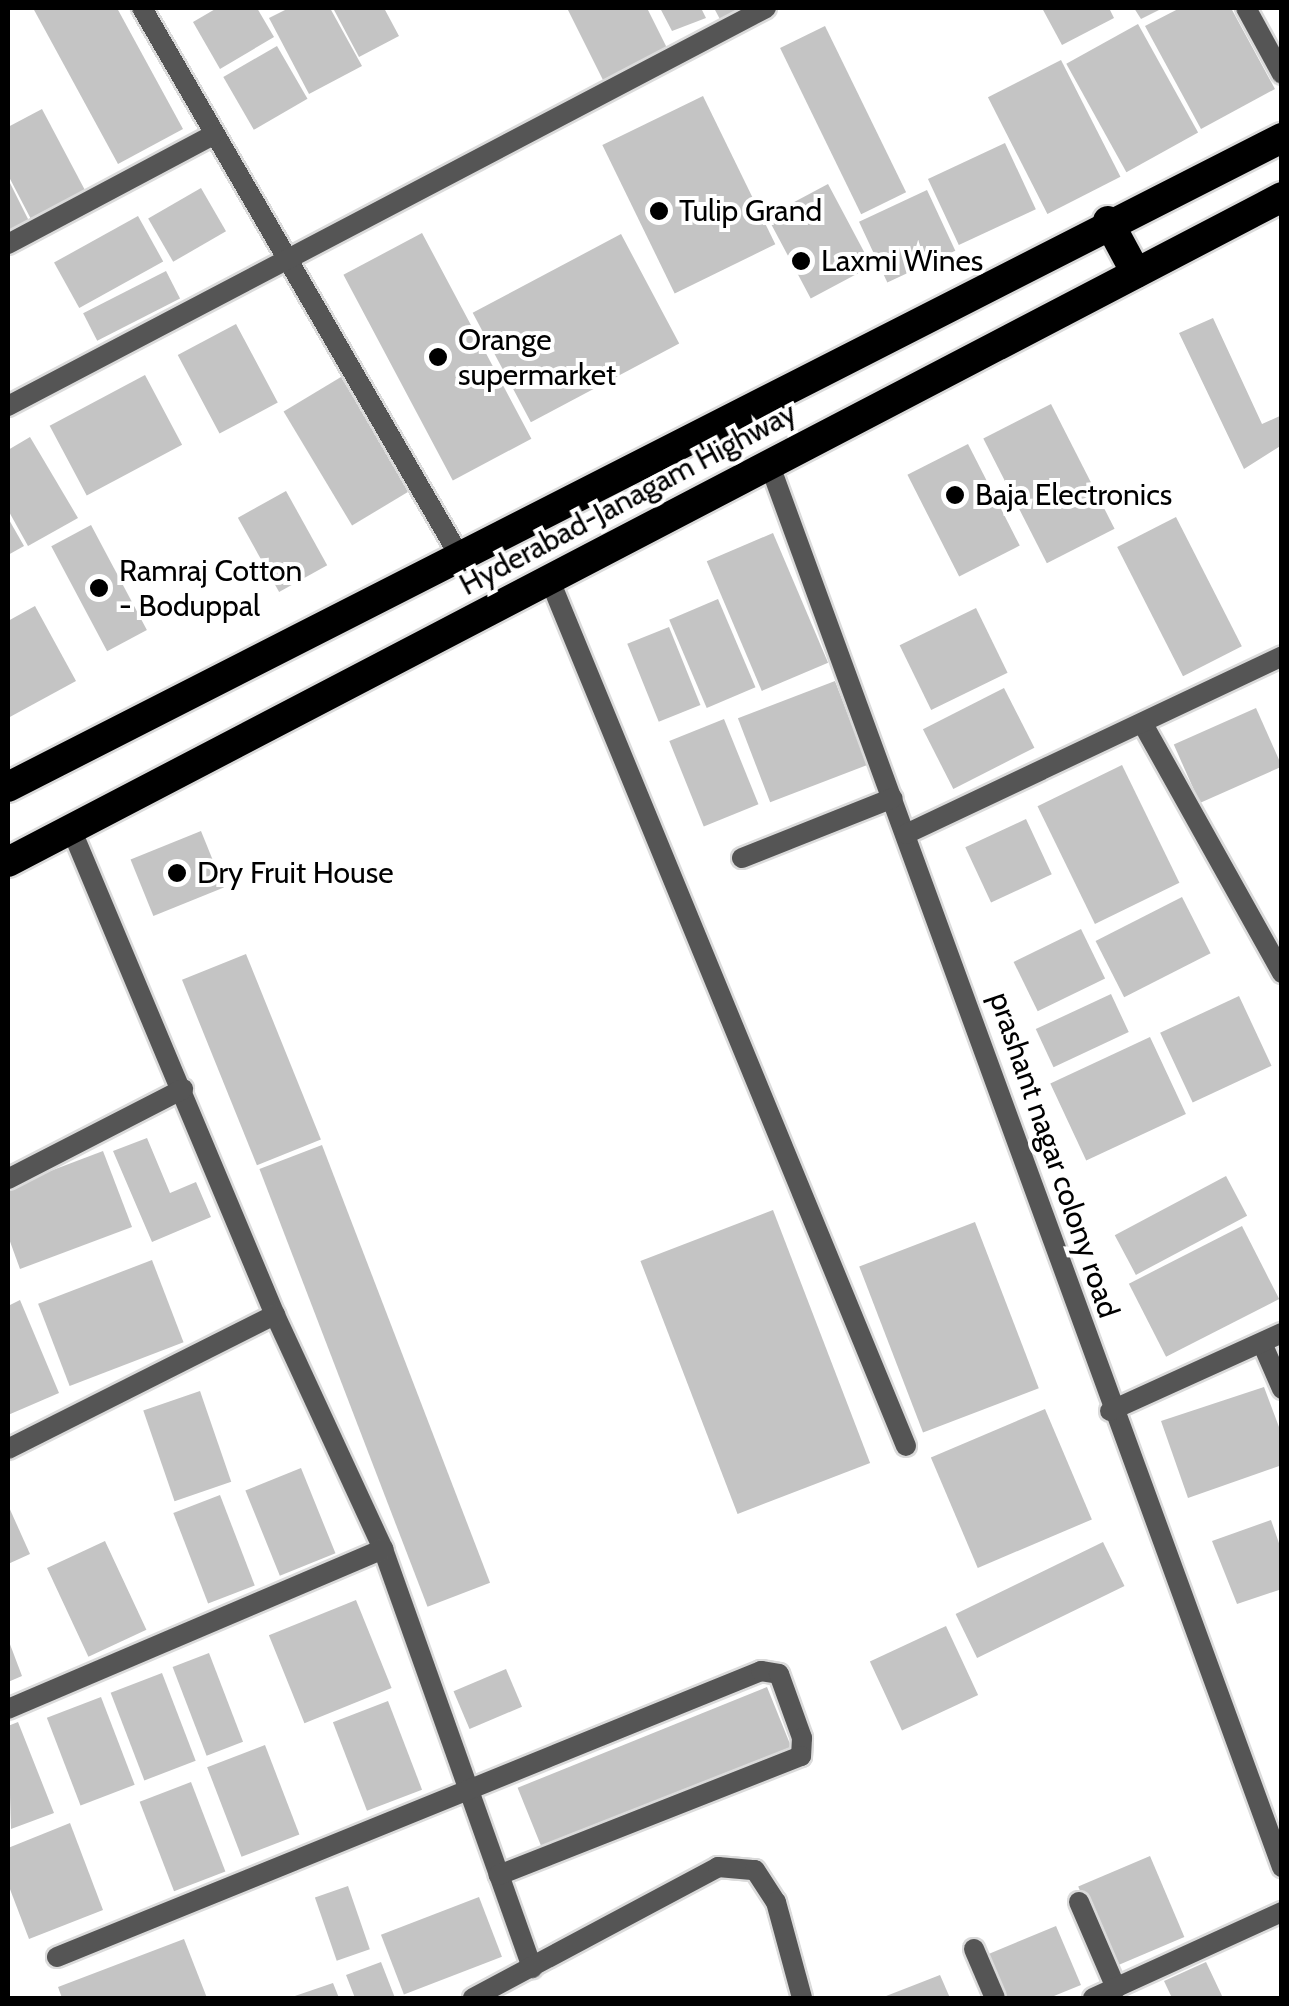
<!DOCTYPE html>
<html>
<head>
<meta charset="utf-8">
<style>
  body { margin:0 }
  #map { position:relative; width:1289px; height:2006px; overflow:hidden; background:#fff; font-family:Cabin,sans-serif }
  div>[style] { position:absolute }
  .building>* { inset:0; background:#c4c4c4; transform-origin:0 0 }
  .roads { filter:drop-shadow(2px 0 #dbdbdb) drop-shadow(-2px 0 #dbdbdb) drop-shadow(0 2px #dbdbdb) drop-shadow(0 -2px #dbdbdb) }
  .lane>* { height:20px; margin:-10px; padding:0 10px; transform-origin:10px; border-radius:10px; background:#555 }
  .street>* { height:20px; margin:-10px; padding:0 10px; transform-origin:10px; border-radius:10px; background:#555 }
  .highway>* { height:30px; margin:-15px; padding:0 15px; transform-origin:15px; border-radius:15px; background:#000 }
  .dots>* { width:28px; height:28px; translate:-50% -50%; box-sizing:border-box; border:5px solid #fff; border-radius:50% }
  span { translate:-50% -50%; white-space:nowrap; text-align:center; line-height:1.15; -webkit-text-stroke:8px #fff; paint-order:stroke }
  .poi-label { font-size:30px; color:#000 }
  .left { translate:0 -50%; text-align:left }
  .street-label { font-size:30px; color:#000 }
  .frame { position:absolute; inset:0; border:10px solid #000; pointer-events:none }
</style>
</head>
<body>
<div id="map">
  <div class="building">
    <div style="clip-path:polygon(33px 8px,117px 8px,183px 129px,118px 164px)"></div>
    <div style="clip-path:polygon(217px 8px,257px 8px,274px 37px,220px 69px,193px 22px)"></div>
    <div style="clip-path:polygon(289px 8px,330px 8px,362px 66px,309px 94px,269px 18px)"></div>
    <div style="clip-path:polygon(333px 8px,384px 8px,399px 36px,359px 57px)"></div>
    <div style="clip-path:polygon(567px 8px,647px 8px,667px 48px,603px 80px)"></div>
    <div style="clip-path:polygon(660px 8px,701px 8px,706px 18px,672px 31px)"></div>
    <div style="clip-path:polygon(714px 8px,759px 8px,723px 25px)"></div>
    <div style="clip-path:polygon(1042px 8px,1109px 8px,1114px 18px,1062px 45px)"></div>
    <div style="clip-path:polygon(1134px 8px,1163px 8px,1141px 19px)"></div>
    <div style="clip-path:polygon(1180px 8px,1231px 8px,1275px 89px,1201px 129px,1145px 26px)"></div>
    <div style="left:1138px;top:24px;width:124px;height:82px;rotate:61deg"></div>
    <div style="left:825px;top:26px;width:185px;height:50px;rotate:64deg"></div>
    <div style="left:277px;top:46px;width:61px;height:62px;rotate:60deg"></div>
    <div style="left:1061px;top:60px;width:131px;height:82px;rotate:63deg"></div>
    <div style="left:703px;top:96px;width:165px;height:112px;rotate:64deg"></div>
    <div style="clip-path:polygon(42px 109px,87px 194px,33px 223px,8px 175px,8px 127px)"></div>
    <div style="left:1005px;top:143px;width:73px;height:85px;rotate:65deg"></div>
    <div style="clip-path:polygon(8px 179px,30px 223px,8px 235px)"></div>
    <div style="left:828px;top:184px;width:93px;height:69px;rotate:62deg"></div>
    <div style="left:201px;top:188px;width:50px;height:61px;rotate:60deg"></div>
    <div style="left:927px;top:190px;width:67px;height:75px;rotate:65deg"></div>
    <div style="left:138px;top:216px;width:52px;height:96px;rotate:61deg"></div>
    <div style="left:422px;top:233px;width:233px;height:89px;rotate:62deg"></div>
    <div style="left:621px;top:234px;width:124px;height:168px;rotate:62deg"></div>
    <div style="left:166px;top:271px;width:31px;height:93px;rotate:63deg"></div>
    <div style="clip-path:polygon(1213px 318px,1262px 424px,1282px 415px,1282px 445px,1244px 469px,1179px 333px)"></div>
    <div style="left:236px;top:324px;width:89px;height:66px;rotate:62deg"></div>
    <div style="left:145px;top:375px;width:79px;height:108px;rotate:62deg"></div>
    <div style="left:341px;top:377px;width:133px;height:67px;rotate:59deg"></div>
    <div style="left:1051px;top:404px;width:140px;height:76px;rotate:63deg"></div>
    <div style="clip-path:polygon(30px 437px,78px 518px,28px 546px,8px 510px,8px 450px)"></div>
    <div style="left:968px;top:444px;width:114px;height:68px;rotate:63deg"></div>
    <div style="left:286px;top:491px;width:85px;height:55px;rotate:61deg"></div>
    <div style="left:1176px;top:517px;width:145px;height:66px;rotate:63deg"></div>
    <div style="clip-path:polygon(8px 518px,24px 546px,8px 555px)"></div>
    <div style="left:91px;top:525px;width:119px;height:45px;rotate:62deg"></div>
    <div style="left:773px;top:533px;width:141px;height:72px;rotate:67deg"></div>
    <div style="left:718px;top:599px;width:96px;height:53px;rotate:67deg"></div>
    <div style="clip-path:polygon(35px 606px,76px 681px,8px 718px,8px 621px)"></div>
    <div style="left:976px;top:608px;width:72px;height:85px;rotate:64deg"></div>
    <div style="left:669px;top:627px;width:84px;height:45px;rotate:68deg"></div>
    <div style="left:835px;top:681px;width:90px;height:104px;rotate:69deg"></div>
    <div style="left:1004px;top:688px;width:67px;height:91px;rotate:63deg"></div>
    <div style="left:1256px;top:708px;width:64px;height:90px;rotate:66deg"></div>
    <div style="left:724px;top:719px;width:92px;height:59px;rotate:68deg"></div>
    <div style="left:1122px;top:765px;width:131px;height:94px;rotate:64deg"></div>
    <div style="left:1026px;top:819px;width:61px;height:67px;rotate:65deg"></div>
    <div style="left:201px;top:831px;width:61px;height:76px;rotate:68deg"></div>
    <div style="left:1182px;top:897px;width:63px;height:97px;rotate:63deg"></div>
    <div style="left:1081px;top:929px;width:55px;height:75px;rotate:64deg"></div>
    <div style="left:246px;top:954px;width:200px;height:69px;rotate:68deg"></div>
    <div style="left:1111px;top:994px;width:42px;height:83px;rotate:65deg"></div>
    <div style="left:1239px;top:996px;width:77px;height:87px;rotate:65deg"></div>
    <div style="left:1150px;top:1037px;width:85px;height:110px;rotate:65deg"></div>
    <div style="clip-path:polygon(147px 1138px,170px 1193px,196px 1182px,211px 1217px,152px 1242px,113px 1151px)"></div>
    <div style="left:322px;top:1145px;width:469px;height:67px;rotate:69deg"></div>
    <div style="clip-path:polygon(103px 1151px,132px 1227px,20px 1269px,8px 1236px,8px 1187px)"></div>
    <div style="left:1226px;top:1176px;width:45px;height:126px;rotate:62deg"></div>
    <div style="left:773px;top:1210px;width:271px;height:142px;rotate:69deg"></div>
    <div style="left:975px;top:1222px;width:178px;height:124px;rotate:69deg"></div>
    <div style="left:1242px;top:1226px;width:82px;height:127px;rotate:63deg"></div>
    <div style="left:152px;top:1260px;width:88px;height:122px;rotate:69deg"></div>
    <div style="clip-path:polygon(20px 1300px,59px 1393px,8px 1415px,8px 1306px)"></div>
    <div style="clip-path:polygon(1264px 1387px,1282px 1435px,1282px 1465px,1188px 1498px,1161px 1421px)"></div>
    <div style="left:200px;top:1391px;width:96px;height:60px;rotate:71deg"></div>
    <div style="left:1045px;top:1409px;width:120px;height:124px;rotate:67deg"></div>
    <div style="left:301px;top:1468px;width:92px;height:60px;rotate:68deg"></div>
    <div style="left:220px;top:1495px;width:97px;height:50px;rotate:69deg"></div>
    <div style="clip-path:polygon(8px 1505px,30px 1554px,8px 1564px)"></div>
    <div style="clip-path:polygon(1271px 1520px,1282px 1552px,1282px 1589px,1237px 1604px,1212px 1541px)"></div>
    <div style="left:105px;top:1541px;width:98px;height:64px;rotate:65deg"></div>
    <div style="left:1103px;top:1542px;width:49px;height:164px;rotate:64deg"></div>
    <div style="left:356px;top:1600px;width:95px;height:94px;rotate:68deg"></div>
    <div style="left:946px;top:1626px;width:76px;height:84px;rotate:65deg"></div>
    <div style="clip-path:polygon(8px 1639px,22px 1676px,8px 1682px)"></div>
    <div style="left:209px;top:1653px;width:95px;height:39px;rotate:69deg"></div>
    <div style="left:506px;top:1669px;width:41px;height:57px;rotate:67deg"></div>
    <div style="left:162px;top:1673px;width:94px;height:55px;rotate:69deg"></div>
    <div style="left:767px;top:1687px;width:65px;height:269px;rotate:68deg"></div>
    <div style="left:101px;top:1697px;width:94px;height:58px;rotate:69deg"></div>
    <div style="left:388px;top:1701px;width:95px;height:59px;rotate:69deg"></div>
    <div style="clip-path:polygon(18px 1722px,54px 1813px,11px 1829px,8px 1726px)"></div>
    <div style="left:265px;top:1745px;width:96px;height:62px;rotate:69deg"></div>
    <div style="left:191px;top:1782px;width:96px;height:55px;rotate:69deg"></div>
    <div style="clip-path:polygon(70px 1823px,103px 1910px,29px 1939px,8px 1884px,8px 1848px)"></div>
    <div style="left:1150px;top:1856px;width:88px;height:78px;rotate:67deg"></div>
    <div style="left:348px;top:1886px;width:67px;height:35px;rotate:71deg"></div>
    <div style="left:479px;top:1897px;width:64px;height:105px;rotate:69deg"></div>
    <div style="clip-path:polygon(1056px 1926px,1081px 1985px,1049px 1998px,996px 1998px,979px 1958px)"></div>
    <div style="clip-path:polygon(184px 1939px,207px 1998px,62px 1998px,58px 1987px)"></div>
    <div style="clip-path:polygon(381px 1962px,395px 1998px,355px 1998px,346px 1975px)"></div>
    <div style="clip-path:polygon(1206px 1962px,1223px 1998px,1172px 1998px,1164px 1981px)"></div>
    <div style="clip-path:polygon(940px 1975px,950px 1998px,881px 1998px)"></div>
    <div style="clip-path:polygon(333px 1983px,339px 1998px,289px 1998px)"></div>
  </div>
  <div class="roads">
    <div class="lane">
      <div style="left:551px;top:583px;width:933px;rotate:67.64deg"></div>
    </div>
    <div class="street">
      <div style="left:142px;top:8px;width:632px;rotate:59.91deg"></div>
      <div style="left:1246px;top:8px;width:75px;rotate:61.4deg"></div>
      <div style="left:8px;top:244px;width:232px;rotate:-28deg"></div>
      <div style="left:8px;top:406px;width:856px;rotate:-27.7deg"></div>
      <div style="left:769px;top:463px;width:1495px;rotate:69.93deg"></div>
      <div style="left:1144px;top:726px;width:283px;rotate:60.8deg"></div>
      <div style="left:72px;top:831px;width:525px;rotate:67.25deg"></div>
      <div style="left:275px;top:1315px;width:258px;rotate:65.2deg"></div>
      <div style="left:383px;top:1549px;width:445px;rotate:70.4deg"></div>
      <div style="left:906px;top:834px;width:416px;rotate:-25.3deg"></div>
      <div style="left:742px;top:858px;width:162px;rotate:-21.7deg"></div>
      <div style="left:8px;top:1179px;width:197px;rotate:-27.2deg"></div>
      <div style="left:1262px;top:1343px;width:50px;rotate:66.5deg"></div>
      <div style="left:1110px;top:1411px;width:189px;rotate:-24.4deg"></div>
      <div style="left:8px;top:1449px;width:299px;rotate:-26.7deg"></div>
      <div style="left:8px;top:1709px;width:408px;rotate:-23.1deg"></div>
      <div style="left:1079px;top:1902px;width:94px;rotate:66.7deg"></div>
      <div style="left:974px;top:1949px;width:53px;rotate:66.8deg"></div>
      <div style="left:57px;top:1957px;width:760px;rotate:-22.11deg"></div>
      <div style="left:761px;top:1671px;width:18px;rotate:9deg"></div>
      <div style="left:779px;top:1674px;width:68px;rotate:70.2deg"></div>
      <div style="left:802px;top:1738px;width:18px;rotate:93deg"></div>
      <div style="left:801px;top:1756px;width:325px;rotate:158.5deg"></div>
      <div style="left:473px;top:1998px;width:278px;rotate:-28.1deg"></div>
      <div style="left:718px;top:1867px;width:37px;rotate:5deg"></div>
      <div style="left:755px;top:1870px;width:38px;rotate:57deg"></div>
      <div style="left:776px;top:1902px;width:99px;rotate:74.8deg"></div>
      <div style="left:1093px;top:1998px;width:208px;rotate:-24.5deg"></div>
    </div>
    <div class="highway">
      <div style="left:1108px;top:221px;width:59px;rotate:61.7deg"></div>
      <div style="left:8px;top:787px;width:1430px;rotate:-27deg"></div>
      <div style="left:8px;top:862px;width:1437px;rotate:-27.56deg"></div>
    </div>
  </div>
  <div class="dots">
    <div style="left:659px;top:211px;background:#000"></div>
    <div style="left:801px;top:261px;background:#000"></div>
    <div style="left:438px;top:357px;background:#000"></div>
    <div style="left:955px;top:495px;background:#000"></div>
    <div style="left:99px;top:588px;background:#000"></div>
    <div style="left:177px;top:873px;background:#000"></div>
  </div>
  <div class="poi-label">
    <span class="left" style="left:679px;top:211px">Tulip Grand</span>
    <span class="left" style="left:821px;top:261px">Laxmi Wines</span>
    <span class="left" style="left:458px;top:357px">Orange<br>supermarket</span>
    <span class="left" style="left:975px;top:495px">Baja Electronics</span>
    <span class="left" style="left:119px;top:588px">Ramraj Cotton<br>- Boduppal</span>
    <span class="left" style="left:197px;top:873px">Dry Fruit House</span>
  </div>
  <div class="street-label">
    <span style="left:628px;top:499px;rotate:-28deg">Hyderabad-Janagam Highway</span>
    <span style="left:1054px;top:1155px;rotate:71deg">prashant nagar colony road</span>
  </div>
  <div class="frame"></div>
</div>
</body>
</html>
